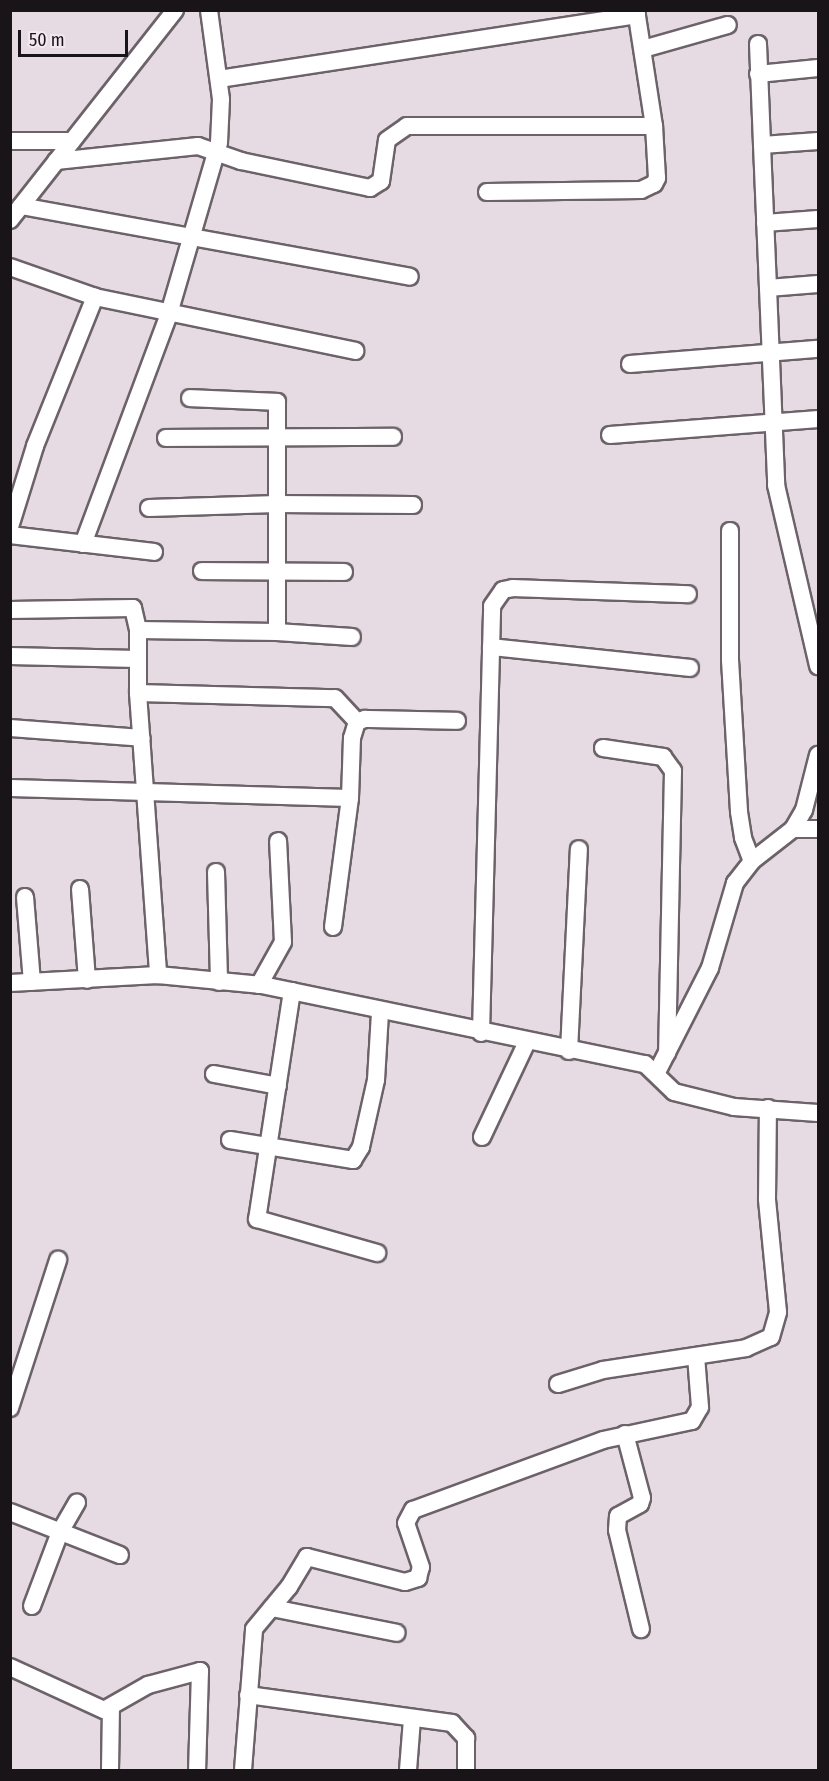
<!DOCTYPE html>
<html>
<head>
<meta charset="utf-8">
<style>
  body { margin:0 }
  #map { position:relative; width:829px; height:1781px; overflow:hidden; background:#e6dbe2; font-family:"Fira Sans Condensed",sans-serif }
  div>[style] { position:absolute }
  .roads { filter:drop-shadow(2px 0 #6c6269) drop-shadow(-2px 0 #6c6269) drop-shadow(0 2px #6c6269) drop-shadow(0 -2px #6c6269) }
  .street>* { height:16px; margin:-8px; padding:0 8px; transform-origin:8px; border-radius:8px; background:#fff }
  span { translate:-50% -50%; white-space:nowrap; text-align:center; line-height:1.15; -webkit-text-stroke:6px #f3e8f0; paint-order:stroke }
  .frame { position:absolute; inset:0; border:12px solid #181417; pointer-events:none }
  .scale { position:absolute; left:18px; top:30px; width:110px; height:27px; box-sizing:border-box; border:3px solid #181417; border-top:0; padding-left:8px; font-size:18px; line-height:21px; white-space:nowrap; color:#181417; -webkit-text-stroke:4px #f3e8f0; paint-order:stroke }
</style>
</head>
<body>
<div id="map">
  <div class="roads">
    <div class="street">
      <div style="left:758px;top:44px;width:101px;rotate:87.7deg"></div>
      <div style="left:643px;top:49px;width:88px;rotate:-15.8deg"></div>
      <div style="left:758px;top:74px;width:60px;rotate:-5.7deg"></div>
      <div style="left:219px;top:79px;width:423px;rotate:-8.7deg"></div>
      <div style="left:10px;top:141px;width:62px"></div>
      <div style="left:818px;top:141px;width:56px;rotate:175.9deg"></div>
      <div style="left:762px;top:145px;width:340px;rotate:87.6deg"></div>
      <div style="left:776px;top:485px;width:186px;rotate:76.9deg"></div>
      <div style="left:56px;top:161px;width:143px;rotate:-6deg"></div>
      <div style="left:198px;top:146px;width:46px;rotate:19.2deg"></div>
      <div style="left:241px;top:161px;width:132px;rotate:11.8deg"></div>
      <div style="left:370px;top:188px;width:13px;rotate:-32deg"></div>
      <div style="left:381px;top:181px;width:41px;rotate:-81.7deg"></div>
      <div style="left:387px;top:140px;width:24px;rotate:-35deg"></div>
      <div style="left:407px;top:126px;width:247px"></div>
      <div style="left:487px;top:192px;width:154px;rotate:-0.7deg"></div>
      <div style="left:641px;top:190px;width:14px;rotate:-25deg"></div>
      <div style="left:654px;top:184px;width:7px;rotate:-63deg"></div>
      <div style="left:657px;top:178px;width:52px;rotate:-93.3deg"></div>
      <div style="left:654px;top:126px;width:117px;rotate:-98.8deg"></div>
      <div style="left:21px;top:206px;width:395px;rotate:10.3deg"></div>
      <div style="left:10px;top:220px;width:267px;rotate:-51.8deg"></div>
      <div style="left:765px;top:223px;width:53px;rotate:-4.3deg"></div>
      <div style="left:10px;top:267px;width:90px;rotate:19.4deg"></div>
      <div style="left:95px;top:297px;width:266px;rotate:11.7deg"></div>
      <div style="left:768px;top:288px;width:50px;rotate:-4.6deg"></div>
      <div style="left:630px;top:364px;width:189px;rotate:-4.6deg"></div>
      <div style="left:610px;top:435px;width:209px;rotate:-4.4deg"></div>
      <div style="left:166px;top:438px;width:227px;rotate:-0.3deg"></div>
      <div style="left:149px;top:508px;width:128px;rotate:-1.8deg"></div>
      <div style="left:277px;top:504px;width:136px;rotate:0.4deg"></div>
      <div style="left:10px;top:527px;width:85px;rotate:-72.8deg"></div>
      <div style="left:35px;top:446px;width:161px;rotate:-68.1deg"></div>
      <div style="left:730px;top:531px;width:129px;rotate:90deg"></div>
      <div style="left:730px;top:660px;width:152px;rotate:86.6deg"></div>
      <div style="left:739px;top:812px;width:26px;rotate:81deg"></div>
      <div style="left:743px;top:838px;width:25px;rotate:69deg"></div>
      <div style="left:10px;top:535px;width:145px;rotate:6.7deg"></div>
      <div style="left:83px;top:544px;width:242px;rotate:-69.5deg"></div>
      <div style="left:168px;top:317px;width:181px;rotate:-73.7deg"></div>
      <div style="left:219px;top:143px;width:44px;rotate:-87.4deg"></div>
      <div style="left:221px;top:99px;width:90px;rotate:-97.7deg"></div>
      <div style="left:202px;top:571px;width:142px;rotate:0.4deg"></div>
      <div style="left:10px;top:610px;width:123px;rotate:-0.9deg"></div>
      <div style="left:133px;top:608px;width:23px;rotate:77deg"></div>
      <div style="left:138px;top:630px;width:139px;rotate:0.8deg"></div>
      <div style="left:277px;top:632px;width:230px;rotate:-90deg"></div>
      <div style="left:277px;top:402px;width:87px;rotate:-177.4deg"></div>
      <div style="left:138px;top:630px;width:63px;rotate:90deg"></div>
      <div style="left:138px;top:693px;width:283px;rotate:85.9deg"></div>
      <div style="left:277px;top:632px;width:75px;rotate:3.8deg"></div>
      <div style="left:491px;top:647px;width:200px;rotate:6deg"></div>
      <div style="left:10px;top:656px;width:127px;rotate:1.4deg"></div>
      <div style="left:138px;top:693px;width:197px;rotate:1.5deg"></div>
      <div style="left:335px;top:698px;width:33px;rotate:47deg"></div>
      <div style="left:10px;top:728px;width:132px;rotate:4.3deg"></div>
      <div style="left:603px;top:748px;width:61px;rotate:8.5deg"></div>
      <div style="left:663px;top:757px;width:17px;rotate:54deg"></div>
      <div style="left:673px;top:771px;width:282px;rotate:91.2deg"></div>
      <div style="left:10px;top:788px;width:340px;rotate:1.7deg"></div>
      <div style="left:793px;top:829px;width:25px"></div>
      <div style="left:216px;top:872px;width:110px;rotate:88.4deg"></div>
      <div style="left:80px;top:889px;width:91px;rotate:85.6deg"></div>
      <div style="left:25px;top:897px;width:85px;rotate:85.3deg"></div>
      <div style="left:333px;top:927px;width:130px;rotate:-82.5deg"></div>
      <div style="left:350px;top:798px;width:60px;rotate:-88.1deg"></div>
      <div style="left:352px;top:738px;width:17px;rotate:-73deg"></div>
      <div style="left:357px;top:722px;width:9px;rotate:-21deg"></div>
      <div style="left:365px;top:719px;width:92px;rotate:1.2deg"></div>
      <div style="left:10px;top:983px;width:148px;rotate:-3.1deg"></div>
      <div style="left:158px;top:975px;width:104px;rotate:5.5deg"></div>
      <div style="left:262px;top:985px;width:391px;rotate:11.7deg"></div>
      <div style="left:645px;top:1064px;width:40px;rotate:44deg"></div>
      <div style="left:674px;top:1092px;width:62px;rotate:14deg"></div>
      <div style="left:734px;top:1107px;width:84px;rotate:4.1deg"></div>
      <div style="left:259px;top:985px;width:49px;rotate:-60.8deg"></div>
      <div style="left:283px;top:942px;width:101px;rotate:-92.8deg"></div>
      <div style="left:292px;top:991px;width:231px;rotate:98.7deg"></div>
      <div style="left:257px;top:1219px;width:125px;rotate:15.8deg"></div>
      <div style="left:481px;top:1033px;width:427px;rotate:-88.5deg"></div>
      <div style="left:492px;top:606px;width:19px;rotate:-55deg"></div>
      <div style="left:503px;top:590px;width:10px;rotate:-11deg"></div>
      <div style="left:513px;top:588px;width:175px;rotate:2deg"></div>
      <div style="left:569px;top:1051px;width:202px;rotate:-87.2deg"></div>
      <div style="left:657px;top:1072px;width:117px;rotate:-63deg"></div>
      <div style="left:710px;top:968px;width:89px;rotate:-73.6deg"></div>
      <div style="left:735px;top:883px;width:28px;rotate:-52deg"></div>
      <div style="left:752px;top:861px;width:52px;rotate:-38deg"></div>
      <div style="left:793px;top:829px;width:22px;rotate:-60deg"></div>
      <div style="left:804px;top:810px;width:57px;rotate:-75.7deg"></div>
      <div style="left:214px;top:1074px;width:65px;rotate:10.6deg"></div>
      <div style="left:482px;top:1137px;width:105px;rotate:-64.7deg"></div>
      <div style="left:230px;top:1140px;width:125px;rotate:9.2deg"></div>
      <div style="left:353px;top:1160px;width:15px;rotate:-58deg"></div>
      <div style="left:361px;top:1147px;width:69px;rotate:-77.4deg"></div>
      <div style="left:376px;top:1080px;width:68px;rotate:-86.6deg"></div>
      <div style="left:558px;top:1384px;width:47px;rotate:-17.3deg"></div>
      <div style="left:603px;top:1370px;width:145px;rotate:-8.7deg"></div>
      <div style="left:746px;top:1348px;width:27px;rotate:-24deg"></div>
      <div style="left:771px;top:1337px;width:26px;rotate:-74deg"></div>
      <div style="left:778px;top:1312px;width:114px;rotate:-95.6deg"></div>
      <div style="left:767px;top:1199px;width:91px;rotate:-89.4deg"></div>
      <div style="left:10px;top:1408px;width:156px;rotate:-72deg"></div>
      <div style="left:625px;top:1434px;width:66px;rotate:75.1deg"></div>
      <div style="left:642px;top:1498px;width:6px;rotate:108deg"></div>
      <div style="left:640px;top:1504px;width:25px;rotate:151deg"></div>
      <div style="left:618px;top:1516px;width:14px;rotate:94deg"></div>
      <div style="left:617px;top:1530px;width:102px;rotate:76.4deg"></div>
      <div style="left:10px;top:1512px;width:118px;rotate:21.4deg"></div>
      <div style="left:32px;top:1606px;width:79px;rotate:-69.3deg"></div>
      <div style="left:60px;top:1532px;width:34px;rotate:-60deg"></div>
      <div style="left:272px;top:1608px;width:127px;rotate:11.3deg"></div>
      <div style="left:10px;top:1667px;width:103px;rotate:24.6deg"></div>
      <div style="left:104px;top:1710px;width:51px;rotate:-29.6deg"></div>
      <div style="left:148px;top:1685px;width:54px;rotate:-15.1deg"></div>
      <div style="left:200px;top:1671px;width:99px;rotate:91.7deg"></div>
      <div style="left:248px;top:1695px;width:206px;rotate:7.8deg"></div>
      <div style="left:452px;top:1723px;width:21px;rotate:47deg"></div>
      <div style="left:466px;top:1738px;width:32px;rotate:90deg"></div>
      <div style="left:110px;top:1770px;width:63px;rotate:-89.1deg"></div>
      <div style="left:243px;top:1770px;width:141px;rotate:-85.5deg"></div>
      <div style="left:254px;top:1629px;width:55px;rotate:-50.2deg"></div>
      <div style="left:289px;top:1587px;width:35px;rotate:-59deg"></div>
      <div style="left:307px;top:1557px;width:101px;rotate:14.3deg"></div>
      <div style="left:405px;top:1582px;width:14px;rotate:-17deg"></div>
      <div style="left:418px;top:1578px;width:11px;rotate:-75deg"></div>
      <div style="left:421px;top:1567px;width:46px;rotate:-108.8deg"></div>
      <div style="left:406px;top:1523px;width:15px;rotate:-62deg"></div>
      <div style="left:413px;top:1510px;width:202px;rotate:-20.2deg"></div>
      <div style="left:603px;top:1440px;width:91px;rotate:-12.1deg"></div>
      <div style="left:692px;top:1421px;width:16px;rotate:-60deg"></div>
      <div style="left:700px;top:1407px;width:51px;rotate:-94.5deg"></div>
      <div style="left:408px;top:1770px;width:51px;rotate:-85.5deg"></div>
    </div>
  </div>
  <div class="frame"></div>
  <div class="scale">50 m</div>
</div>
</body>
</html>
